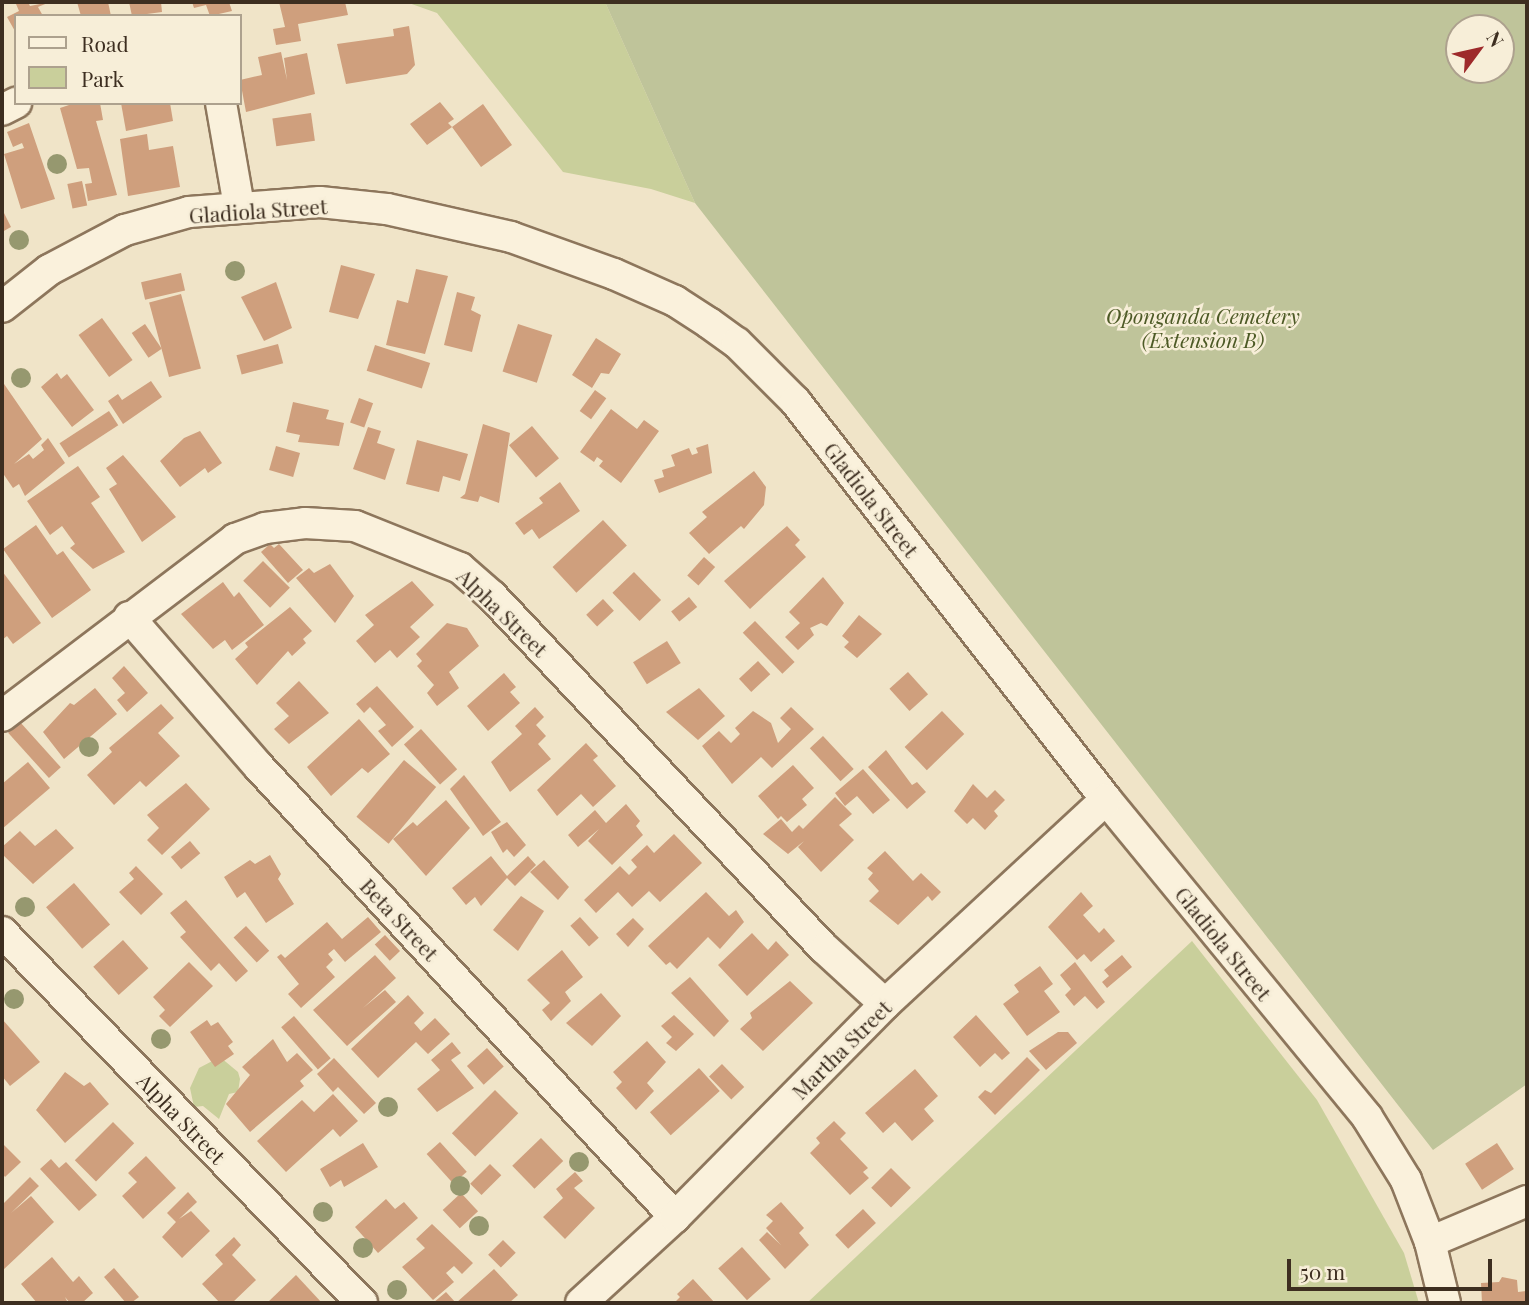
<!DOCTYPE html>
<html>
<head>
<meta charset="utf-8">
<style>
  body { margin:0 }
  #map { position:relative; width:1529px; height:1305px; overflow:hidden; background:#f0e4c8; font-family:"Playfair Display",serif }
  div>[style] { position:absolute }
  .green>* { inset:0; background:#c9cf9b }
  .cemetery>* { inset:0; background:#bfc49a }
  .building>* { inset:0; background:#cf9f7d; transform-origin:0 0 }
  .roads { filter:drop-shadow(2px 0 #8d765c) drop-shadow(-2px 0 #8d765c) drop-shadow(0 2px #8d765c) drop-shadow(0 -2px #8d765c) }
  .street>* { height:30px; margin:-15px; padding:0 15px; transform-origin:15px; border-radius:15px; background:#faf1dc }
  .trees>* { width:20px; height:20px; margin:-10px; border-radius:50%; background:#96986f }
  span { translate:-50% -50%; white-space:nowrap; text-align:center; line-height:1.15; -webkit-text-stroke:5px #f7eed8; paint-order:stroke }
  .street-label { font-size:21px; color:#3d2e20 }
  .park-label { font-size:21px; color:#4d5a26; font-style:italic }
  .frame { position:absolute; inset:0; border:4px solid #3d2e20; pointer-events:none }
  .legend { position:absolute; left:14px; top:14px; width:228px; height:91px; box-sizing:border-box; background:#f7eed8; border:2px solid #ada18e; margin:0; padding:9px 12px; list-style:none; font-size:21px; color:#3d2e20 }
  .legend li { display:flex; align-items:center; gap:14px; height:35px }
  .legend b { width:35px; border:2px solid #ada18e }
  .north { position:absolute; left:1445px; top:14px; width:70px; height:70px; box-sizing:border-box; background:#f7eed8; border:2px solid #ada18e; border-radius:50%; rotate:57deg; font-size:19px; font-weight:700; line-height:28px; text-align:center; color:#3d2e20 }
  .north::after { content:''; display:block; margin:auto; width:24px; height:32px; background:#9e2a2b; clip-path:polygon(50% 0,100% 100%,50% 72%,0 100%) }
  .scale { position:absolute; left:1287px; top:1259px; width:205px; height:32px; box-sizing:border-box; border:4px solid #3d2e20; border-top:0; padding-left:9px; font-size:21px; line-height:24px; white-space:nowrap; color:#3d2e20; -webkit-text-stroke:5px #f7eed8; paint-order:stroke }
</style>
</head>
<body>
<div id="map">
  <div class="green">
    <div style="clip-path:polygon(406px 2px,605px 2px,695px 203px,651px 189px,563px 172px,437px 13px)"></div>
    <div style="clip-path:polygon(1192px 941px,1317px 1100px,1404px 1253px,1419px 1303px,807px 1303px)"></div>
    <div style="clip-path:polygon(220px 1057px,238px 1072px,240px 1079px,238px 1092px,229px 1094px,219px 1119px,203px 1106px,194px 1107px,190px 1088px,199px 1068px)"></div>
  </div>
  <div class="cemetery">
    <div style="clip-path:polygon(evenodd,605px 2px,1527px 2px,1527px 1084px,1433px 1150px,695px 203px,605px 2px,1459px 28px,1501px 28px,1501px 70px,1459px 70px,1459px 28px)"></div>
  </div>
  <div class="building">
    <div style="clip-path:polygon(28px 2px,30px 6px,50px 2px,38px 7px,43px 16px,16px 16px,16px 33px,7px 17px,19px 11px,16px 4px)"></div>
    <div style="clip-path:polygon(77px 2px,108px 2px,111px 16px,81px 16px)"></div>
    <div style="clip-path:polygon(129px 2px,161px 2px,162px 12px,132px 16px)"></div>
    <div style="clip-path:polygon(192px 2px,229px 2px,232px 11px,210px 16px,206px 5px,194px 8px)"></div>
    <div style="clip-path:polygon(279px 2px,345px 2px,348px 15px,298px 24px,301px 41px,276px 45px,273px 29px,285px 27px)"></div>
    <div style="clip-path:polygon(409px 26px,415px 65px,407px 74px,346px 84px,337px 44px,394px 36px,393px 29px)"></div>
    <div style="clip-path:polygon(281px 52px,287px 80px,284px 58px,307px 53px,315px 94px,246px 112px,240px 80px,262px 75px,258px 57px)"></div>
    <div style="clip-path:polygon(440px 102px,454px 119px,448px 123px,452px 127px,483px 104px,512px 145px,481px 167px,452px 127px,427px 145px,410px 124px)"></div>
    <div style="clip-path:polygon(75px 103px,100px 103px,103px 120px,96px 121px,117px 195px,88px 201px,85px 184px,92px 183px,89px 168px,77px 169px,60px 108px)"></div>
    <div style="clip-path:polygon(121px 103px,170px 103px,173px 121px,126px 131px)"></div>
    <div style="left:311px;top:113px;width:28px;height:39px;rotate:82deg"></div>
    <div style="clip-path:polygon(29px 123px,55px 199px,21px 209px,4px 154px,24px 148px,22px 143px,13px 147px,7px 132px)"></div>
    <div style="clip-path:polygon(147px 134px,149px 150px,173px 146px,180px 187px,128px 196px,120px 139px)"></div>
    <div style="left:82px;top:181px;width:25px;height:15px;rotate:78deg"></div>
    <div style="clip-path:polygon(2px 209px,11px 227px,2px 232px)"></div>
    <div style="clip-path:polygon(341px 265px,375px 274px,358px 319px,329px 312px)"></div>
    <div style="clip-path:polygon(416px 269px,448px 276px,425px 354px,386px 345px,397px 300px,408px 303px)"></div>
    <div style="left:181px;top:273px;width:18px;height:41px;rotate:77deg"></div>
    <div style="clip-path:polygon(276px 282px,292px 328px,264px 341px,241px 297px)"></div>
    <div style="clip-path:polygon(457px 292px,475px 297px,471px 310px,481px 315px,472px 352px,444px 345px)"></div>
    <div style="left:181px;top:294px;width:77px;height:33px;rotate:75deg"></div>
    <div style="left:102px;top:318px;width:52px;height:29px;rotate:54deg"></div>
    <div style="left:145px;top:324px;width:30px;height:16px;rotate:56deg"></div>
    <div style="left:518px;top:324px;width:36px;height:50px;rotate:18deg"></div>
    <div style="clip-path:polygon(596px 338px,621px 354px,609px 374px,601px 373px,592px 388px,572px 375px)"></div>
    <div style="left:278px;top:344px;width:20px;height:43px;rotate:75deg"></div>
    <div style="left:375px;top:345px;width:58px;height:27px;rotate:18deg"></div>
    <div style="clip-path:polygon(57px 373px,61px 379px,67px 374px,94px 410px,72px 427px,41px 387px)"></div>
    <div style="clip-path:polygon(2px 381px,42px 439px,14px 464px,29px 454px,33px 459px,44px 450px,41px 445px,48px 438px,65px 463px,25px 496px,19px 484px,13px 488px,2px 472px)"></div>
    <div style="clip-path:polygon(151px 381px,162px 397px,123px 424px,108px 401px,118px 394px,122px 400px)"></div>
    <div style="left:595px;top:390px;width:14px;height:26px;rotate:36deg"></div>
    <div style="left:359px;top:398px;width:15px;height:26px;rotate:20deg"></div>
    <div style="clip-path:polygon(293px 402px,329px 410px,326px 419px,344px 423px,339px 446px,298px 442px,300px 435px,286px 432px)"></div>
    <div style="clip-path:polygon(611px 409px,637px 429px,644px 420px,659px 431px,621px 483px,599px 466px,603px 461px,597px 457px,594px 462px,580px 452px)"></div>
    <div style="left:109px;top:411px;width:17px;height:59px;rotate:57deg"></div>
    <div style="clip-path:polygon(483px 424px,510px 433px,499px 503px,480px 496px,478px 502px,460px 498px,465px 494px)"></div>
    <div style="left:532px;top:426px;width:42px;height:30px;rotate:50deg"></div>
    <div style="clip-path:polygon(368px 427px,381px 431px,377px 443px,395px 449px,385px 480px,353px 469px)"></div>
    <div style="clip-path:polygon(200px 431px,222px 463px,208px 473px,205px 468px,180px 487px,160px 461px,184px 438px)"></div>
    <div style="clip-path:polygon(417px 440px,468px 454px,460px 481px,443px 476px,439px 492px,406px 484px)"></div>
    <div style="clip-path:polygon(708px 444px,712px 473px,659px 493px,654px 480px,664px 477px,662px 470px,675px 466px,671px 455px,689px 448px,692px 455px,698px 453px,696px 448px)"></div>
    <div style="left:276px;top:446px;width:25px;height:25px;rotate:16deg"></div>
    <div style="clip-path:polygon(123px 455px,176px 517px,142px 542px,109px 489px,117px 484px,106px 468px)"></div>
    <div style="clip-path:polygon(78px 466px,100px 497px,91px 503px,125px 552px,93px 569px,70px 548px,75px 544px,62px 526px,50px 535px,27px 501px)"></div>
    <div style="clip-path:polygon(754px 471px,766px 487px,764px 505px,744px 529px,741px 526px,709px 554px,689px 533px,707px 517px,702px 512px)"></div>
    <div style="clip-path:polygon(560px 482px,580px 511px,539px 539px,532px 529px,524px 535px,515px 523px,543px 503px,539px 498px)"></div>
    <div style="left:603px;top:520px;width:35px;height:69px;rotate:47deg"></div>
    <div style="clip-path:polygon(36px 525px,57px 555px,63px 551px,91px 590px,52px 618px,3px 549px)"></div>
    <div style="clip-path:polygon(787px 526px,800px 540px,795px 545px,806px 557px,750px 609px,724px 581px)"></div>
    <div style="clip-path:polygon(270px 544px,274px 548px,279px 544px,303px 570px,288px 583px,261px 552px)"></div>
    <div style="left:704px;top:557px;width:15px;height:25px;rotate:42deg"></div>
    <div style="left:263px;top:561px;width:38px;height:28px;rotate:45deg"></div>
    <div style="clip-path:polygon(330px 564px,354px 596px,335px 623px,296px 578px,309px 568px,314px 573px)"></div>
    <div style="clip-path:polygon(2px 571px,41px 623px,13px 644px,7px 636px,2px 640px)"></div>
    <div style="left:634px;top:572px;width:39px;height:30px;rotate:46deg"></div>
    <div style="clip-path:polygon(823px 577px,844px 603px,827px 626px,821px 623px,810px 628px,814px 635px,798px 650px,785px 637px,800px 623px,789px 612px)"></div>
    <div style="clip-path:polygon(412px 581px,434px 605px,410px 627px,420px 637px,397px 658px,390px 650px,375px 663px,356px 641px,374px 625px,365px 615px)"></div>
    <div style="clip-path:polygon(223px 582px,234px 597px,239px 592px,264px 625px,232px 650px,225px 640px,213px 649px,181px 614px)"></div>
    <div style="left:689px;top:597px;width:13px;height:23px;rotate:51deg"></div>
    <div style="left:603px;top:599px;width:16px;height:23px;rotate:47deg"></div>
    <div style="clip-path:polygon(290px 607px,312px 631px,303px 639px,306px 643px,292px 656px,288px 651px,257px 685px,235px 659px,248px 647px,245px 643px)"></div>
    <div style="clip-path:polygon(859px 615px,882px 634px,857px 658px,844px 647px,849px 642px,842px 636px)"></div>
    <div style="left:755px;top:621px;width:57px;height:17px;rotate:46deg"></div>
    <div style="clip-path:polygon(447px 623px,467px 628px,479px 646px,449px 672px,459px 688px,437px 706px,427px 693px,434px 685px,417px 666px,422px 661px,416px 654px)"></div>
    <div style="left:667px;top:641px;width:26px;height:40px;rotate:58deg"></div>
    <div style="left:758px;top:661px;width:18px;height:26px;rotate:47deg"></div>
    <div style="clip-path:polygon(124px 666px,148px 693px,127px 712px,117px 700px,125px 693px,112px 678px)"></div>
    <div style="left:908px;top:672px;width:30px;height:25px;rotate:48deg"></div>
    <div style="clip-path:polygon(504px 673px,516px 687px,510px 692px,520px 703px,488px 731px,467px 706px)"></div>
    <div style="clip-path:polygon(299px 681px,329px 713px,289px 744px,274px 729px,289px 716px,276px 703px)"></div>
    <div style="clip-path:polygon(377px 686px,414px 727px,392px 747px,378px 731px,386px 725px,370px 707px,364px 713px,356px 704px)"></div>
    <div style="clip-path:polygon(95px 688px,117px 714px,64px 759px,43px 732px,70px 703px,74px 705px)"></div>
    <div style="clip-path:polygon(699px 688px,725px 716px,698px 740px,666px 712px)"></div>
    <div style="clip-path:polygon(161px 704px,174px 718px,158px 733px,180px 756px,146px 787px,140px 781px,114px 805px,87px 775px,112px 752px,109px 748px)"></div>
    <div style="clip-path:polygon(535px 707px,544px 717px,536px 725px,546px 736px,538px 744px,551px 759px,510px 792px,491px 762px,522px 734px,515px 726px)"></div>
    <div style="clip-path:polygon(791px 707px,814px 729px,772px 768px,761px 757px,732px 784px,702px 746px,719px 731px,731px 743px,740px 734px,735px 728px,753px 711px,771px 723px,778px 743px,791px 729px,780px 718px)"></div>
    <div style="left:942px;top:711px;width:32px;height:52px;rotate:46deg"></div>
    <div style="clip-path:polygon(359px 719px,390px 754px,368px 773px,362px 768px,331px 796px,307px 767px)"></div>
    <div style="left:20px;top:722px;width:61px;height:16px;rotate:48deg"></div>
    <div style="left:421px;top:729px;width:54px;height:23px;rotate:48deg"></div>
    <div style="left:823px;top:736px;width:45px;height:18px;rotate:47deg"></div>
    <div style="clip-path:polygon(586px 743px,598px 756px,593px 760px,616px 786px,593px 807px,581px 794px,557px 816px,537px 790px)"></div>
    <div style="clip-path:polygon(886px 750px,912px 785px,917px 782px,926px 792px,907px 809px,868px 767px)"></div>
    <div style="left:404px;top:760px;width:42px;height:74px;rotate:40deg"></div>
    <div style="clip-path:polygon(28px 762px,50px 788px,2px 829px,2px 784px)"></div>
    <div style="clip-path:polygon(793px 765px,814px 788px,802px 799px,807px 805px,787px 822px,781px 816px,778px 819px,758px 796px)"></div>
    <div style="clip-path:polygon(863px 769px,890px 800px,873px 814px,857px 796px,845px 806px,835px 793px)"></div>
    <div style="clip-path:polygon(464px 775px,501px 822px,483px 836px,450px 789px)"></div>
    <div style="clip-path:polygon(186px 783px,210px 809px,162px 855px,147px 840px,159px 828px,147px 815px)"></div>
    <div style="clip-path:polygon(973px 784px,987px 798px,995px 790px,1005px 800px,994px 811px,998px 816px,985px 830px,973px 818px,967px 824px,954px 811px)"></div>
    <div style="clip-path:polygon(835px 797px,852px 814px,839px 825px,854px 840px,821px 872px,798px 847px,804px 841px,788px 854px,763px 834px,781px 819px,792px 832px,799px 825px,803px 829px)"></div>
    <div style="clip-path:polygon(446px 800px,470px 828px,426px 876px,393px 839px,413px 822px,417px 826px)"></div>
    <div style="clip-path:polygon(626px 804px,640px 821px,636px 826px,643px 835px,612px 865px,588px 841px,599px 829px,578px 847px,568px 835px,595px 810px,606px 823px)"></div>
    <div style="clip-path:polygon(507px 822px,526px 845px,514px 857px,507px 849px,503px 853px,491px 832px)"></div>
    <div style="clip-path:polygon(56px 829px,74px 848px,33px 884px,2px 854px,2px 847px,20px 831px,35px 846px)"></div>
    <div style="clip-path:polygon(674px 834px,702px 863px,660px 902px,649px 891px,632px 907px,618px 892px,596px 913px,584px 900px,620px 866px,629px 875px,637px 867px,631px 860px,647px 845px,654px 853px)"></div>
    <div style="left:190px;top:841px;width:16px;height:25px;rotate:50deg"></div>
    <div style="clip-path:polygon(885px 851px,913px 881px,921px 873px,941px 892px,932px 901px,928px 896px,898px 925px,869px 901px,879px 891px,868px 879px,873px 873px,867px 868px)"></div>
    <div style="clip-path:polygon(270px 855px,281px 874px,278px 879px,294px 904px,266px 923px,245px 892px,237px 898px,224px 877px,250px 860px,255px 864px)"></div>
    <div style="clip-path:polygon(491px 856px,507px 876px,528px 856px,536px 865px,515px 886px,507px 878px,481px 906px,475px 897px,466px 905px,452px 888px)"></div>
    <div style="clip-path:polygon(544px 860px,569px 887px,558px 900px,530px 872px)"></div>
    <div style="clip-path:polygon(136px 866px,163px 894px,141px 915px,119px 892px,134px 879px,129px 873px)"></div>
    <div style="left:74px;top:883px;width:55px;height:37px;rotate:49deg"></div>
    <div style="clip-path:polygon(706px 892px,729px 916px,736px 910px,744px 922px,720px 949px,708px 937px,677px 969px,670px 962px,666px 965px,648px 946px)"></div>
    <div style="clip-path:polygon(1081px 892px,1093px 906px,1083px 915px,1099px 933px,1104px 928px,1115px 941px,1091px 962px,1084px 954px,1077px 960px,1048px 927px)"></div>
    <div style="clip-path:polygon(521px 896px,544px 911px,518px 951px,493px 930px)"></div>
    <div style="clip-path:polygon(186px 900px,248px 971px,236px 982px,219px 963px,211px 971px,180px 937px,186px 932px,170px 913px)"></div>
    <div style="clip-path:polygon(368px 917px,381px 932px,345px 962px,334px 949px,328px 954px,333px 960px,326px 967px,335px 977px,301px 1008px,288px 994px,299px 984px,277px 957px,281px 954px,285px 958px,327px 922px,342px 939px)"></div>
    <div style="left:580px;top:917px;width:28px;height:13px;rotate:48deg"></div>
    <div style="clip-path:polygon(633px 918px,644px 929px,628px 947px,616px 934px)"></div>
    <div style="left:246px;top:926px;width:34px;height:17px;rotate:47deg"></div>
    <div style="clip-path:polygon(752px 933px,768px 950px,776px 941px,789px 955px,747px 996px,718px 965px)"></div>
    <div style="left:385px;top:935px;width:22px;height:14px;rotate:47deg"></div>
    <div style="left:123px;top:940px;width:38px;height:40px;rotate:48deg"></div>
    <div style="clip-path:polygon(562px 950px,583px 977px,565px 992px,571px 1001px,551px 1021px,542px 1010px,550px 1003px,527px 980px)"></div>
    <div style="clip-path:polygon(375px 955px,396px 978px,363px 1008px,385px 990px,396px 1002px,347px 1046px,313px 1010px)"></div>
    <div style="clip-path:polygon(1122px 955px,1132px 967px,1107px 988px,1102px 982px,1109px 976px,1104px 970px)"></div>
    <div style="clip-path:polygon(189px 962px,213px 986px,170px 1027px,159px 1016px,165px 1010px,153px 997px)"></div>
    <div style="clip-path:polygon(1075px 962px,1105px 1002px,1097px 1009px,1085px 996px,1074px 1006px,1065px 995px,1071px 989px,1060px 975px)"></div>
    <div style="clip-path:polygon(1040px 966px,1053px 984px,1044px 991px,1060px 1012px,1027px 1036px,1003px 1004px,1019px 992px,1014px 985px)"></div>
    <div style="clip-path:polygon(690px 977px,729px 1021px,714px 1037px,671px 993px)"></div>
    <div style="clip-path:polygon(790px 981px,813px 1003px,763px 1051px,740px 1029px,752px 1018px,750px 1013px)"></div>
    <div style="clip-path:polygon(601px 993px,621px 1016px,592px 1046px,566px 1023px)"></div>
    <div style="clip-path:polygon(408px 995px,424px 1013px,414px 1023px,421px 1031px,435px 1018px,450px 1034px,428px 1054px,416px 1042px,378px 1078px,351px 1049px)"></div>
    <div style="clip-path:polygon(674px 1015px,694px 1034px,676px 1051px,666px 1043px,672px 1037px,661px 1026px)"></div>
    <div style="clip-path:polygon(976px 1015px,1010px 1053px,1002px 1060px,995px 1053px,980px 1067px,953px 1037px)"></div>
    <div style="left:294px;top:1016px;width:56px;height:17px;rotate:49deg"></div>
    <div style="clip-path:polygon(2px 1019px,40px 1062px,10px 1086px,2px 1076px)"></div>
    <div style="clip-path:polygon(207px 1020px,211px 1026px,218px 1022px,233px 1042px,228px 1046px,234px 1054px,215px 1067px,190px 1032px)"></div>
    <div style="clip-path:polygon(1058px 1032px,1068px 1032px,1077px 1043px,1046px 1070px,1029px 1051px)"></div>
    <div style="clip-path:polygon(273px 1039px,287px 1062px,297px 1053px,313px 1070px,300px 1081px,304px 1086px,250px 1132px,226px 1104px,250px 1075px,242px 1067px)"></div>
    <div style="clip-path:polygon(647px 1041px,666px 1062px,647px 1083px,654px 1091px,636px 1110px,616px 1088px,622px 1082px,613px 1072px)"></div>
    <div style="clip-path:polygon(452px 1042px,461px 1053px,451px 1060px,474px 1088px,437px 1112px,417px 1089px,440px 1070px,431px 1060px)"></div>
    <div style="left:487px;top:1048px;width:25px;height:27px;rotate:48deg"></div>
    <div style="clip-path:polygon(1027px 1057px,1040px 1070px,995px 1115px,978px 1097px,985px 1090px,991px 1093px)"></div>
    <div style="clip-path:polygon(334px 1058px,376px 1103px,364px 1114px,338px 1087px,333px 1092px,317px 1074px)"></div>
    <div style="left:722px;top:1064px;width:32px;height:18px;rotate:46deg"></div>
    <div style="left:699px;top:1068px;width:31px;height:66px;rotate:48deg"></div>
    <div style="clip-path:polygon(915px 1069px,938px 1096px,924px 1109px,934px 1121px,912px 1141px,895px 1122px,883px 1133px,865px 1113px)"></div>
    <div style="clip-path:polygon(65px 1072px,84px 1086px,90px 1082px,109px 1104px,65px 1143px,36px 1110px)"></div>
    <div style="left:495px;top:1090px;width:33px;height:61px;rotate:45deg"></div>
    <div style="clip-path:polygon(333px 1094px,358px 1121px,340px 1137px,333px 1129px,286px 1172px,257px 1141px,302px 1100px,314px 1112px)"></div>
    <div style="clip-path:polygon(834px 1121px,846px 1133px,840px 1139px,868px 1168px,863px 1172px,869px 1178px,850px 1195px,810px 1153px,820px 1143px,816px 1138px)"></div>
    <div style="left:113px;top:1122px;width:30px;height:54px;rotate:45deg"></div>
    <div style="left:541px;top:1138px;width:32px;height:40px;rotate:46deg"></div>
    <div style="left:440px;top:1142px;width:40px;height:18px;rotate:48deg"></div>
    <div style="clip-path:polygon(2px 1143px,21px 1162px,5px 1177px,2px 1173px)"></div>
    <div style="clip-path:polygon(363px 1143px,378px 1167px,344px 1187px,341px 1180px,330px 1187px,320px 1169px)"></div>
    <div style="left:1497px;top:1143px;width:31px;height:38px;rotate:57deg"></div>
    <div style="clip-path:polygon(146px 1156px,176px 1188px,143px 1219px,122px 1196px,137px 1182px,128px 1173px)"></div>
    <div style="clip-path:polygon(51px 1159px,59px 1168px,66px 1162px,97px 1195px,79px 1211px,40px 1169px)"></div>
    <div style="left:490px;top:1164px;width:16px;height:28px;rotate:45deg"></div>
    <div style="left:891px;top:1168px;width:28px;height:28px;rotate:45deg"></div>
    <div style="clip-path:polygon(575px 1172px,583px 1181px,574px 1188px,595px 1208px,565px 1239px,543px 1217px,563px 1198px,556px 1189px)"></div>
    <div style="clip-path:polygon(30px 1177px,39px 1186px,11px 1213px,31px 1196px,54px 1222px,2px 1271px,2px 1205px)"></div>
    <div style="clip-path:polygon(188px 1192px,197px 1202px,179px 1219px,191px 1211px,210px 1231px,182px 1258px,162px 1237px,176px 1222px,167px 1213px)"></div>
    <div style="left:461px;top:1193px;width:25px;height:25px;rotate:47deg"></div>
    <div style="clip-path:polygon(386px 1199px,395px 1209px,404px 1202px,418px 1218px,378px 1253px,355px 1227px)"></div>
    <div style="clip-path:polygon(781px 1202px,804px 1228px,799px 1233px,809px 1245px,785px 1269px,759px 1240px,767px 1232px,781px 1245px,766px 1228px,773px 1221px,766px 1215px)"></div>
    <div style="left:863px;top:1209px;width:19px;height:38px;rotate:47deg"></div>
    <div style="clip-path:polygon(432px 1224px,473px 1263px,462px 1274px,454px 1266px,446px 1273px,454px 1282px,433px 1300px,402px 1267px,425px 1248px,416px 1239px)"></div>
    <div style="clip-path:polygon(234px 1237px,241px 1245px,232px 1255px,256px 1280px,232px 1303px,220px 1303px,202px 1284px,223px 1264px,215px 1255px)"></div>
    <div style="left:503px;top:1240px;width:18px;height:21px;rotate:45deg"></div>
    <div style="left:742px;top:1247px;width:43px;height:32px;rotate:48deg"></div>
    <div style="clip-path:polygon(52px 1257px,73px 1282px,79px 1276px,93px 1293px,82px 1303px,70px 1303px,65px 1297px,68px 1303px,37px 1303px,21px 1284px)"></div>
    <div style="clip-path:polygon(114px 1268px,139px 1297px,131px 1303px,126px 1303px,104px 1277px)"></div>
    <div style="clip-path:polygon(494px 1269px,518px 1295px,509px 1303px,433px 1303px,446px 1292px,456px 1303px)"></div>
    <div style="clip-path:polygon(296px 1275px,322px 1303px,267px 1303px)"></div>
    <div style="clip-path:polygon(1502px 1277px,1517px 1280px,1518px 1292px,1527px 1291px,1527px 1303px,1482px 1303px,1481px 1283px,1499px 1282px)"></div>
    <div style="clip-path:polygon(693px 1279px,715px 1303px,674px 1303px,680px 1297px,677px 1294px)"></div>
  </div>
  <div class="roads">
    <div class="street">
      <div style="left:221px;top:103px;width:105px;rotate:80.1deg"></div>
      <div style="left:2px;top:110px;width:16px;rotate:-27deg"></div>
      <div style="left:2px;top:307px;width:60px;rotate:-38.2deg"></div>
      <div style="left:49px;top:270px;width:86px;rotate:-27.8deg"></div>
      <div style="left:125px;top:230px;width:66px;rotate:-15.7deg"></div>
      <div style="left:189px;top:212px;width:131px;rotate:-4.4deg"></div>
      <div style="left:320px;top:202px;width:67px;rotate:6deg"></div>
      <div style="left:387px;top:209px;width:127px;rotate:12.7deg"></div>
      <div style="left:511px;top:237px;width:109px;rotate:19.8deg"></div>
      <div style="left:614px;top:274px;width:67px;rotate:23.9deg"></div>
      <div style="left:675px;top:301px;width:40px;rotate:32.9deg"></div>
      <div style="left:709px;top:323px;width:34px;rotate:36deg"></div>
      <div style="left:737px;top:343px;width:82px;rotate:45deg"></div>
      <div style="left:795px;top:401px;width:505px;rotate:52deg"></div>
      <div style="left:1106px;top:799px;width:411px;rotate:50.6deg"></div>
      <div style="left:1367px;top:1117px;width:74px;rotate:58.2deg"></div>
      <div style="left:1406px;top:1180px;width:66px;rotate:68.8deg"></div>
      <div style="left:1430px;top:1242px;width:63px;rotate:76.2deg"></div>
      <div style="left:129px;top:617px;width:198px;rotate:49.1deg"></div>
      <div style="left:259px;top:767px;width:613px;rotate:47.25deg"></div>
      <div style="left:2px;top:716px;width:293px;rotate:-37.2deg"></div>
      <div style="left:235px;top:539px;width:32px;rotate:-20deg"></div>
      <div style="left:265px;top:528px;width:40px;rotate:-7.1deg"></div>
      <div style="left:305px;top:523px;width:50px;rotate:3.4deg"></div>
      <div style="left:355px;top:526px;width:113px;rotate:21.8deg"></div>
      <div style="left:460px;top:568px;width:43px;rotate:41.2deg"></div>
      <div style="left:492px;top:596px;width:485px;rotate:46.7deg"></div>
      <div style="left:825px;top:949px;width:81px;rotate:42.5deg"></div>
      <div style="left:2px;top:932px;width:517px;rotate:45.86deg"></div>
      <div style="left:1430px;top:1242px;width:105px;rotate:-22.9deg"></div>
      <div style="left:581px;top:1303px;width:127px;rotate:-42.5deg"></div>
      <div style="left:675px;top:1217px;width:299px;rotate:-45.4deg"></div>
      <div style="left:885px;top:1004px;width:301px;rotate:-42.8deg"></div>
    </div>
  </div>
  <div class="trees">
    <div style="left:57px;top:164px"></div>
    <div style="left:19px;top:240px"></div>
    <div style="left:235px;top:271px"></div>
    <div style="left:21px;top:378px"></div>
    <div style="left:89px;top:747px"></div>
    <div style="left:25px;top:907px"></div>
    <div style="left:14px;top:999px"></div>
    <div style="left:161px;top:1039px"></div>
    <div style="left:388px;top:1107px"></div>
    <div style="left:579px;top:1162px"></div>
    <div style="left:460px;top:1186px"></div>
    <div style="left:323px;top:1212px"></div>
    <div style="left:479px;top:1226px"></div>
    <div style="left:363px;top:1248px"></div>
    <div style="left:397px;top:1290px"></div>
  </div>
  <div class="street-label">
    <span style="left:258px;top:210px;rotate:-4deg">Gladiola Street</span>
    <span style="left:872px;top:499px;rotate:52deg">Gladiola Street</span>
    <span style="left:503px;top:612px;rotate:44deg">Alpha Street</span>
    <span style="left:400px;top:919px;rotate:47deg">Beta Street</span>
    <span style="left:1224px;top:943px;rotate:51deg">Gladiola Street</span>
    <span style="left:841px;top:1049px;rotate:-45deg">Martha Street</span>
    <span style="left:182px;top:1118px;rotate:46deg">Alpha Street</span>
  </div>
  <div class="park-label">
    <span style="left:1203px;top:327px">Oponganda Cemetery<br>(Extension B)</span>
  </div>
  <div class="frame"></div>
  <ul class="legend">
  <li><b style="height:9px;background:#faf1dc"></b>Road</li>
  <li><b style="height:19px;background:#c9cf9b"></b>Park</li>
  </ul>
  <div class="north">N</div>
  <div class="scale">50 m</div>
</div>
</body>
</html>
